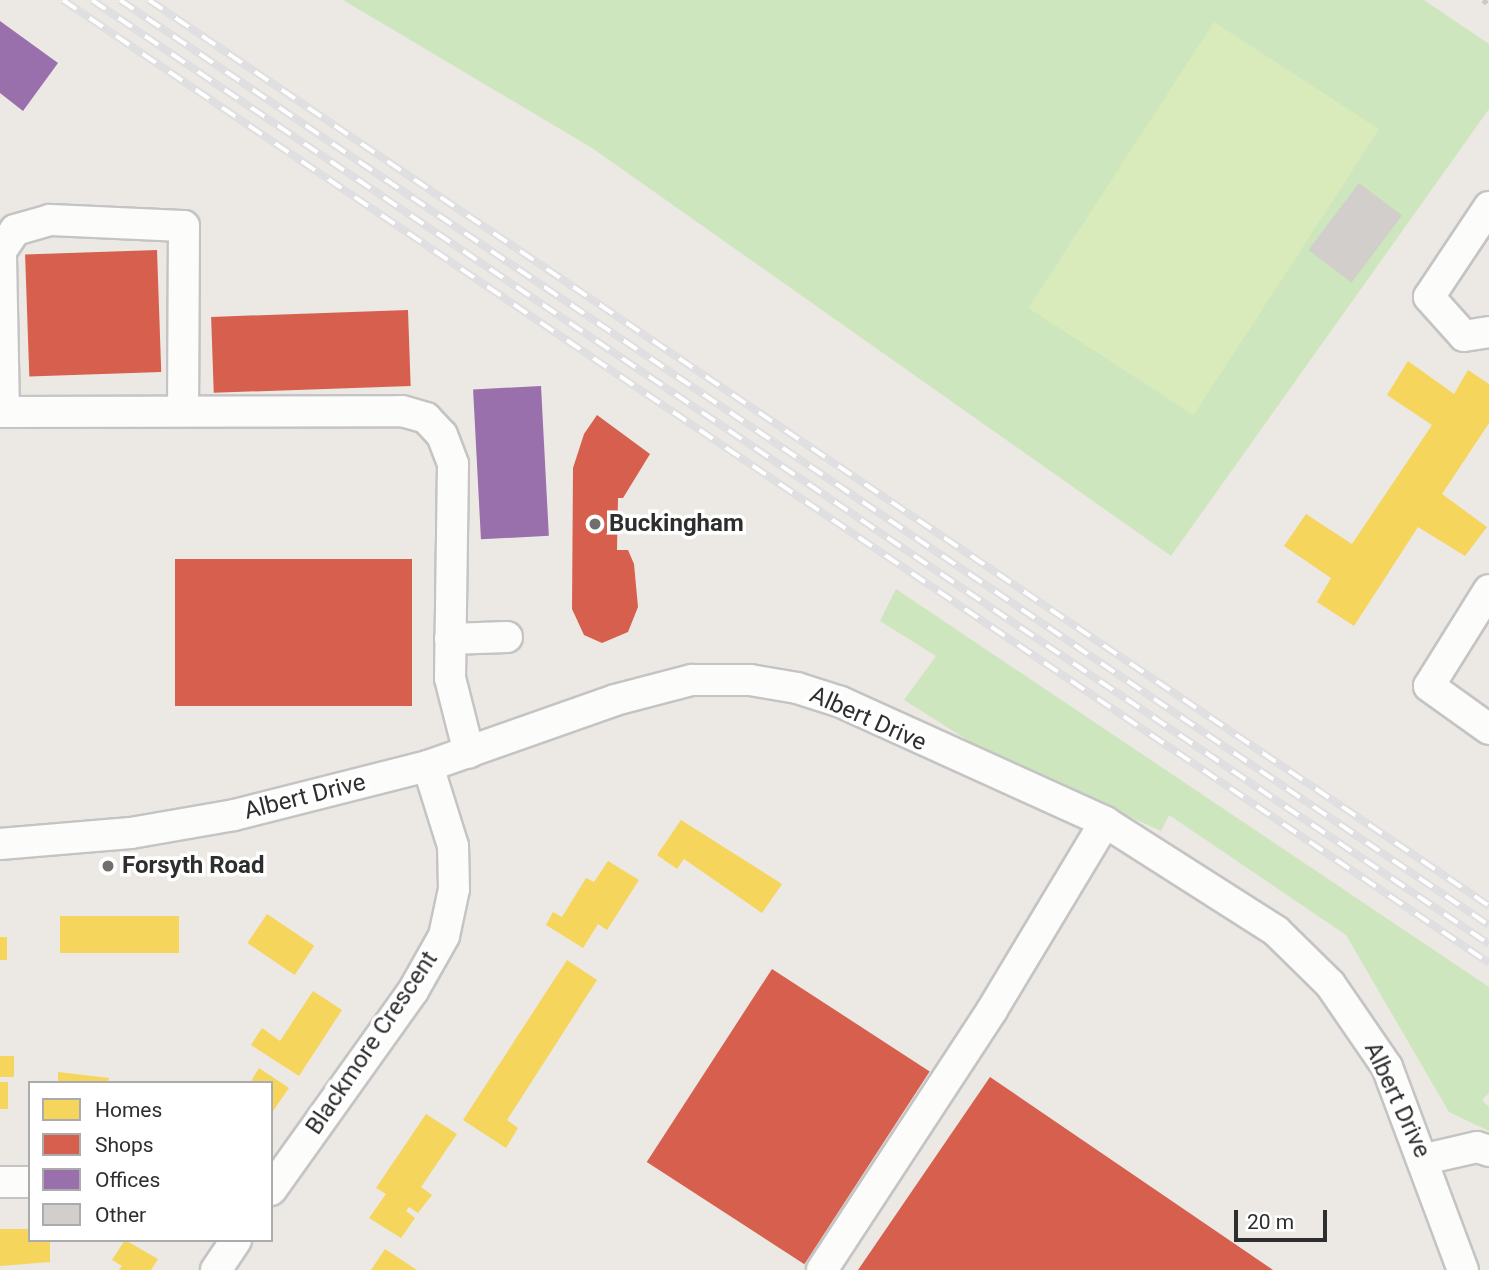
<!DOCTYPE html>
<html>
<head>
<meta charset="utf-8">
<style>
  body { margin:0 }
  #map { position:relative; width:1489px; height:1270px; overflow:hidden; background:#ece8e4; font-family:Roboto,sans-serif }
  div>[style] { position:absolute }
  .green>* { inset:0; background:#cee6be }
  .pitch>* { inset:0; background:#d9eabb; transform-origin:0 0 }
  .homes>* { inset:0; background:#f6d55c; transform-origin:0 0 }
  .shops>* { inset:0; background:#d6604d; transform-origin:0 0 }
  .offices>* { inset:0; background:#9970ab; transform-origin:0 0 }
  .building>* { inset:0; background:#d1cecb; transform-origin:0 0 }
  .path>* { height:4.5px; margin-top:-2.25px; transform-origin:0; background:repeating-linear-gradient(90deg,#c9c9c8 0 5px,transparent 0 8.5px) }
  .roads { filter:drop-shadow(2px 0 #c5c4c5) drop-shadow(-2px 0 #c5c4c5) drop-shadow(0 2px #c5c4c5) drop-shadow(0 -2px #c5c4c5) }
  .minor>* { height:30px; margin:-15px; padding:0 15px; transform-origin:15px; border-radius:15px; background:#fcfcfb }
  .rail>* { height:8px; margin-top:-4px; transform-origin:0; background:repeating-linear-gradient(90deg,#fff 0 16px,#dfdfe1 0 32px); box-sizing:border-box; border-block:2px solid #dfdfe1 }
  .dots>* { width:19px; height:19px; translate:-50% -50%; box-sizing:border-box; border:4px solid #fff; border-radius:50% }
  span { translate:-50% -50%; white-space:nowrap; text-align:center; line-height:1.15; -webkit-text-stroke:7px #fff; paint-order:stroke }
  .poi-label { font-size:24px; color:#2e2e2e; font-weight:700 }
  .left { translate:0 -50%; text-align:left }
  .street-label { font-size:24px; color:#2e2e2e }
  .legend { position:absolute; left:28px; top:1081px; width:245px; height:161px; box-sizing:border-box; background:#fff; border:2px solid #ababab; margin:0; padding:9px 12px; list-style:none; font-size:21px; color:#2e2e2e }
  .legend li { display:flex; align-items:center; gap:14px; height:35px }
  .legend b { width:35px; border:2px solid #ababab }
  .scale { position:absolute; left:1234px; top:1210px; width:93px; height:32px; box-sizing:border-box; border:4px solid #2e2e2e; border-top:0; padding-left:9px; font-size:21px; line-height:24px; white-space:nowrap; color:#2e2e2e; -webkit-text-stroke:5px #fff; paint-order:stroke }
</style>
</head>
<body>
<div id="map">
  <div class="green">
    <div style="clip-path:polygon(343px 0,1424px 0,1489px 44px,1489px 109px,1171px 556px,592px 148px)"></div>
    <div style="clip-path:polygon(896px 589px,1489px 987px,1489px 1093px,1482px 1100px,1489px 1107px,1489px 1131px,1449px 1112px,1346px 935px,1169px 815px,1161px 831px,988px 753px,904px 700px,936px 656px,880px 621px)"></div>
  </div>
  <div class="pitch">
    <div style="left:1214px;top:22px;width:197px;height:341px;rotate:33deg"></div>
  </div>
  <div class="homes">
    <div style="clip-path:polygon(1408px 361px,1454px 394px,1468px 370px,1489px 384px,1489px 423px,1442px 494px,1487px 527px,1465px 556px,1418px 527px,1354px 626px,1317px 602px,1331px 578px,1284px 546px,1306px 514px,1352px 544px,1432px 425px,1387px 395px)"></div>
    <div style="clip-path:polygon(681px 820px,782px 884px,762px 913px,684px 859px,677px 869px,657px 855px)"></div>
    <div style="clip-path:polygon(608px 861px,639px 880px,607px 930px,598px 924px,583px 948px,546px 925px,553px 912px,562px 917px,586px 878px,594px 882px)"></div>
    <div style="left:267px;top:914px;width:57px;height:35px;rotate:34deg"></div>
    <div style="left:60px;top:916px;width:119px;height:37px"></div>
    <div style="left:0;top:937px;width:7px;height:23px"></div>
    <div style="clip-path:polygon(567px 960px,597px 980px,507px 1120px,518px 1128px,506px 1148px,463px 1120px)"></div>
    <div style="clip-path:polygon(313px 991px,342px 1010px,299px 1076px,251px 1045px,262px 1028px,280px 1041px)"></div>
    <div style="left:0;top:1056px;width:14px;height:21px"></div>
    <div style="clip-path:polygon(259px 1068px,289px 1088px,271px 1114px,271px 1083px,250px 1083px)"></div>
    <div style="clip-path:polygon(58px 1072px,109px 1078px,108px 1083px,58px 1083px)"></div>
    <div style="left:0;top:1082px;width:8px;height:27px"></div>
    <div style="clip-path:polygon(426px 1114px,457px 1134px,421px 1187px,432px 1195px,418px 1213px,409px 1207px,406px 1211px,415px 1218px,401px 1238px,369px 1218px,386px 1194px,376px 1188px)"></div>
    <div style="clip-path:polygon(0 1229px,30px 1229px,30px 1240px,50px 1240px,50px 1262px,0 1266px)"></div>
    <div style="clip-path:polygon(125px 1240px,158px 1259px,151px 1270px,119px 1270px,122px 1266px,112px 1260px)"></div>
    <div style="clip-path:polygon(385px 1249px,417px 1270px,371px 1270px)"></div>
  </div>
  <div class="shops">
    <div style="left:157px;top:250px;width:122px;height:132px;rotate:88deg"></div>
    <div style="left:408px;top:310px;width:76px;height:197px;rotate:88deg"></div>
    <div style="clip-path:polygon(597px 415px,650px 454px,623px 498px,618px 498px,617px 550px,628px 550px,634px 564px,638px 607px,628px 632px,602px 643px,584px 635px,572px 609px,573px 468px,584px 434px)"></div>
    <div style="left:412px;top:559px;width:147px;height:237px;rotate:90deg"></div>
    <div style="left:772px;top:969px;width:188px;height:230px;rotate:33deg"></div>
    <div style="clip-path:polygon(990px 1077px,1273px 1270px,858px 1270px)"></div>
  </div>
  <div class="offices">
    <div style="clip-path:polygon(0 21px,58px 63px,23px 111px,0 93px)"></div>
    <div style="left:541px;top:386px;width:150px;height:68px;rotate:87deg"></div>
  </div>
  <div class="building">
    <div style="left:1359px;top:183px;width:54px;height:84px;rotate:37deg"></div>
  </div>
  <div class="path">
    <div style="left:1483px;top:0;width:7px;rotate:34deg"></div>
  </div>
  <div class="roads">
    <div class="minor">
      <div style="left:1489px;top:207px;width:108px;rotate:123.7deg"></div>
      <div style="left:1429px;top:297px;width:52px;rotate:48.1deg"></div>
      <div style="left:1464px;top:336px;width:25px;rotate:-9deg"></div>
      <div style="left:0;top:412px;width:402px;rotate:-0.1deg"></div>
      <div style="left:402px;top:411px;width:25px;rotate:16deg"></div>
      <div style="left:426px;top:418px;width:23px;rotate:47deg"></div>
      <div style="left:442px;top:435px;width:31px;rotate:69deg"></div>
      <div style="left:453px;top:464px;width:214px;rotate:90.8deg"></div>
      <div style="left:450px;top:678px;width:77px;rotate:75.8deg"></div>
      <div style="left:4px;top:412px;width:161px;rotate:-91.1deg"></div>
      <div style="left:1px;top:251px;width:25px;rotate:-56deg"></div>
      <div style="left:15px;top:230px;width:36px;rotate:-16deg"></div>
      <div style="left:50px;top:220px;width:134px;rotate:2.6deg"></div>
      <div style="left:184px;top:226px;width:185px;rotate:90.3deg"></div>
      <div style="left:1489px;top:590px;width:113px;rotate:122deg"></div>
      <div style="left:1429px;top:686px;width:74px;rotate:35.6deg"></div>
      <div style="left:450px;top:639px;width:57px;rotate:-2deg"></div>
      <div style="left:0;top:844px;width:131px;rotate:-4.8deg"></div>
      <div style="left:131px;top:833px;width:105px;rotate:-9.9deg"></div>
      <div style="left:234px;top:815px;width:200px;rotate:-14.2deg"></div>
      <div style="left:428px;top:766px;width:198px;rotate:-19.4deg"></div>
      <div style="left:615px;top:700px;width:80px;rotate:-14.6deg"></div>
      <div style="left:692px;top:680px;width:58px"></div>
      <div style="left:750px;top:680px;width:48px;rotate:9.7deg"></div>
      <div style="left:797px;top:688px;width:46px;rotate:17.7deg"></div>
      <div style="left:841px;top:702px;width:290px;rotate:24.4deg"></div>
      <div style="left:1105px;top:822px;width:203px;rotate:32.5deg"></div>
      <div style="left:1276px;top:931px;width:76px;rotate:44.5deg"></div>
      <div style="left:1330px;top:984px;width:101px;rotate:55.5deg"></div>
      <div style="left:1387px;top:1067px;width:217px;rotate:69.5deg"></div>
      <div style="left:1425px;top:1159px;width:53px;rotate:-13deg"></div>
      <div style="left:1477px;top:1147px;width:13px;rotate:18deg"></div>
      <div style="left:0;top:1182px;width:30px"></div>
      <div style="left:271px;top:1190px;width:244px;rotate:-54.5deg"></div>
      <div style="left:413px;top:991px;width:63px;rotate:-60.6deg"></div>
      <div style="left:444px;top:936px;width:48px;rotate:-78deg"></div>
      <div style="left:454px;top:889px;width:43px;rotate:-91.3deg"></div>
      <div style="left:453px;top:846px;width:84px;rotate:-107.4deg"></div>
      <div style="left:216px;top:1270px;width:36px;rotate:-56deg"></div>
      <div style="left:822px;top:1270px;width:311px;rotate:-56.8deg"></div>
      <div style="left:992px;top:1010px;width:219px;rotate:-59deg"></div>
    </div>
  </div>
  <div class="rail">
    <div style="left:63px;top:0;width:1721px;rotate:34.03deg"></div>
    <div style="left:92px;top:0;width:1686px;rotate:34.05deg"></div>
    <div style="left:120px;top:0;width:1652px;rotate:34.05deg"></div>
    <div style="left:149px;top:0;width:1618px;rotate:34.06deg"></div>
  </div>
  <div class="dots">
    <div style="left:595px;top:524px;background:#706f6e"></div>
    <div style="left:108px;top:866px;background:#706f6e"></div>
  </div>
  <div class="poi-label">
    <span class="left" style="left:609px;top:524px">Buckingham</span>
    <span class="left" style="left:122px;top:866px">Forsyth Road</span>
  </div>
  <div class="street-label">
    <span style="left:868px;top:719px;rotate:24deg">Albert Drive</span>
    <span style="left:305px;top:797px;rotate:-14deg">Albert Drive</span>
    <span style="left:372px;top:1043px;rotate:-56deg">Blackmore Crescent</span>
    <span style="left:1397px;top:1100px;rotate:65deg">Albert Drive</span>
  </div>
  <ul class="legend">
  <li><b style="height:19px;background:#f6d55c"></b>Homes</li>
  <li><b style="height:19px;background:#d6604d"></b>Shops</li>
  <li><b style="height:19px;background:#9970ab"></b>Offices</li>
  <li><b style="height:19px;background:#d1cecb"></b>Other</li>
  </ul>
  <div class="scale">20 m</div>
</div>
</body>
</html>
